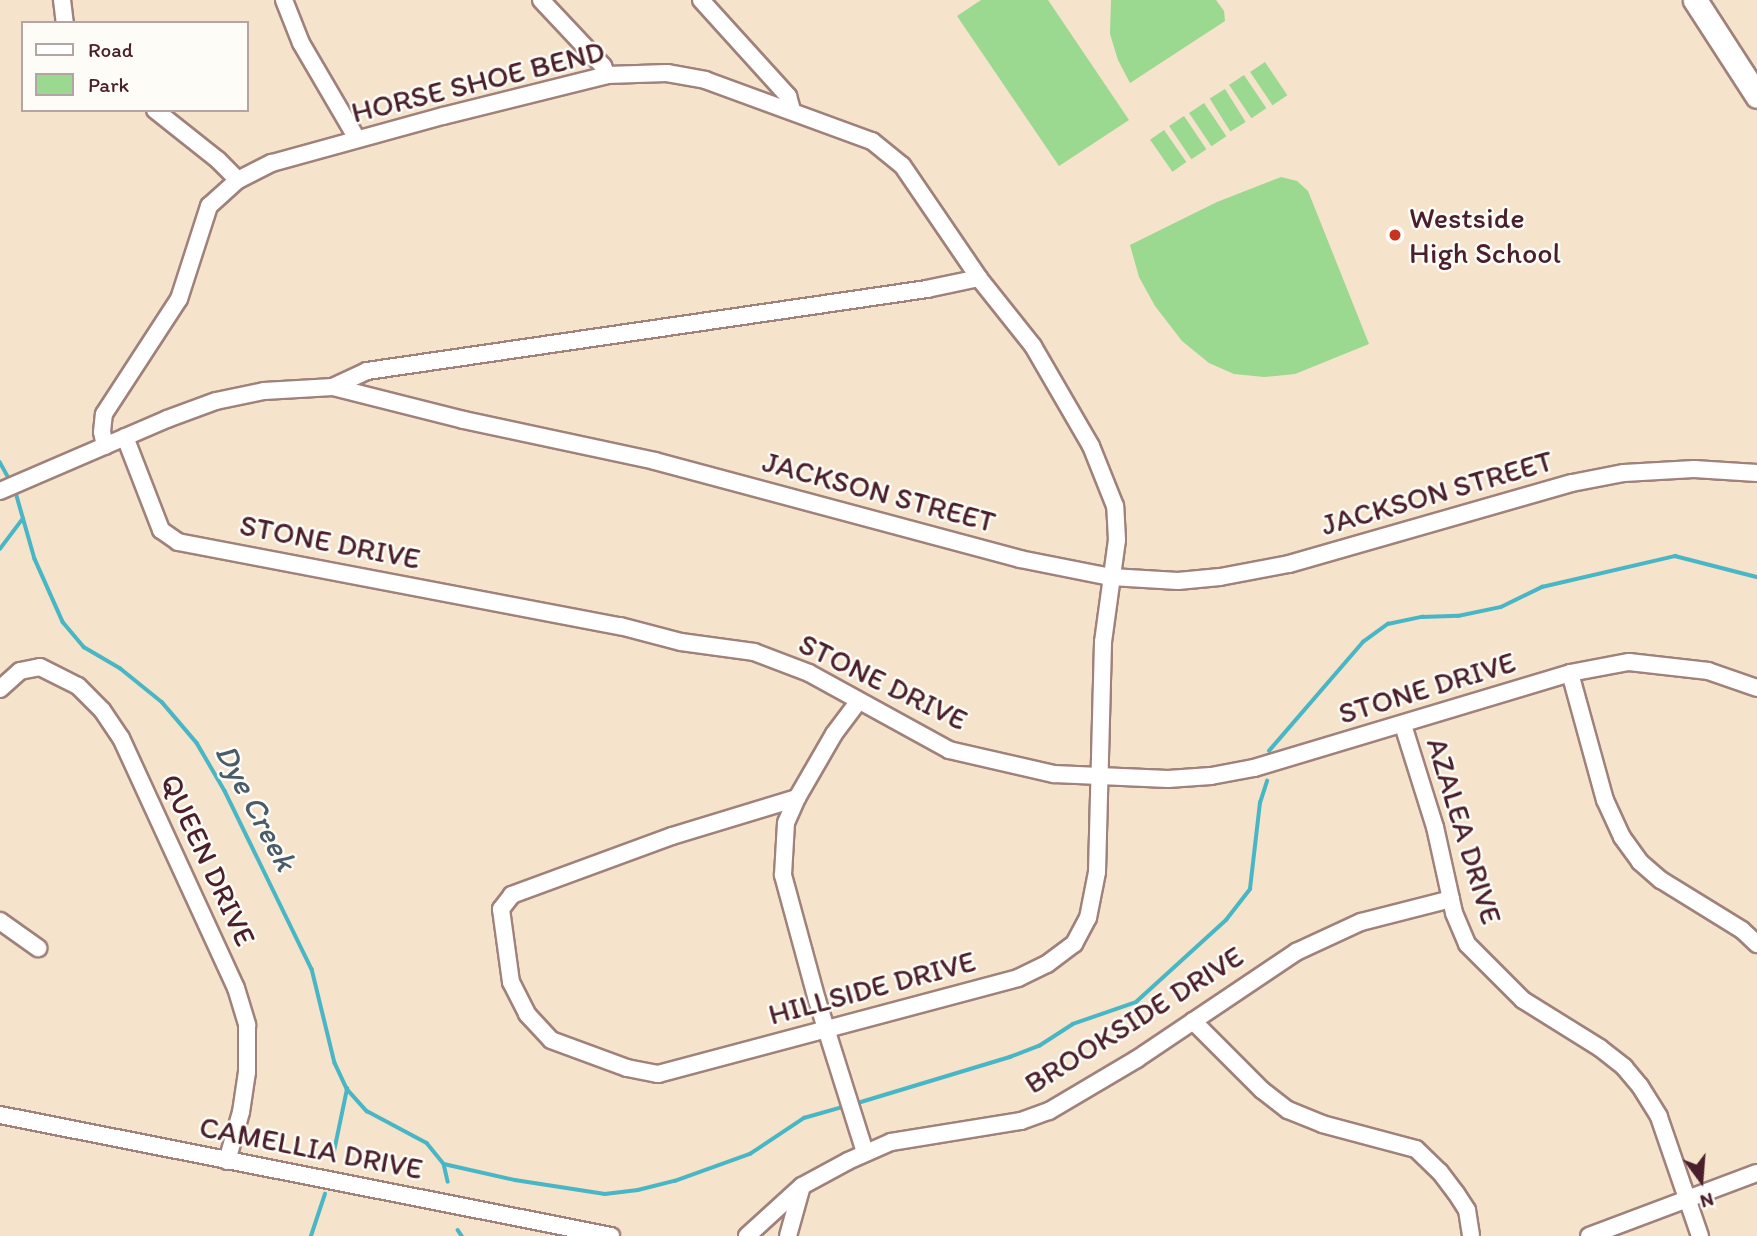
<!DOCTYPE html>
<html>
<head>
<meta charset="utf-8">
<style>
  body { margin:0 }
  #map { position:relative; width:1757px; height:1236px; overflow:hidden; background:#f5e3cb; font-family:Itim,sans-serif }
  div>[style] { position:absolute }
  .green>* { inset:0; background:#9ad98f; transform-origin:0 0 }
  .stream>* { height:3.5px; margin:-1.75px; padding:0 1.75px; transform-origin:1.75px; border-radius:1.75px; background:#49b6c5 }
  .roads { filter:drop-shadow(2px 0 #a0817b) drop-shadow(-2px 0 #a0817b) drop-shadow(0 2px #a0817b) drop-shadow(0 -2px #a0817b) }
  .minor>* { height:16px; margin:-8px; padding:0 8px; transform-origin:8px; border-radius:8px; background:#fff }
  .highway>* { height:23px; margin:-11.5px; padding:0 11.5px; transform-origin:11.5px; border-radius:11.5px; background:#fff }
  .dots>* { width:19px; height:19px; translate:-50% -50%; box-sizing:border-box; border:4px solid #fdfcf7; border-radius:50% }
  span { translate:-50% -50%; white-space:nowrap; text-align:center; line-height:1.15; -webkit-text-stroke:5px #fdfcf7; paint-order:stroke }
  .street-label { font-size:30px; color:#4a1f2b }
  .poi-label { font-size:30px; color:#4a1f2b }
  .left { translate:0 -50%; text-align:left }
  .water-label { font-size:32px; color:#4a5b69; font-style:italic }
  .legend { position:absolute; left:21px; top:21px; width:228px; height:91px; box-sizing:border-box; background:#fdfcf7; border:2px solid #b5a4a5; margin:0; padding:9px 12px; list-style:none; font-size:21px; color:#4a1f2b }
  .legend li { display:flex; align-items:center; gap:14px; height:35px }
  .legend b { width:35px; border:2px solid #b5a4a5 }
  .north { position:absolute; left:1666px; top:1145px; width:70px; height:70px; -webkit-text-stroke:5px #fdfcf7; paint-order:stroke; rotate:164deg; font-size:19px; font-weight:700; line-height:28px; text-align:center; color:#4a1f2b }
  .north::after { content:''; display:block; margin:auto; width:24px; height:32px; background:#4a1f2b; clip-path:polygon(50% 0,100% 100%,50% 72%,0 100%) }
</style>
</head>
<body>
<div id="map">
  <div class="green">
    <div style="clip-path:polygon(981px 0,1048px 0,1129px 120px,1059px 166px,957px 16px)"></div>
    <div style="clip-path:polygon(1111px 0,1216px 0,1224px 11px,1225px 21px,1130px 83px,1118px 60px,1110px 34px)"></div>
    <div style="left:1265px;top:62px;width:40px;height:18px;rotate:56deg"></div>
    <div style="left:1244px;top:75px;width:40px;height:18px;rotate:56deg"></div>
    <div style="left:1225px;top:89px;width:39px;height:18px;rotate:58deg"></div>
    <div style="left:1204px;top:103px;width:40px;height:18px;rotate:56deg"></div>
    <div style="left:1184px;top:116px;width:40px;height:18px;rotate:56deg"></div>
    <div style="left:1164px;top:130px;width:39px;height:17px;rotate:55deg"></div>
    <div style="clip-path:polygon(1281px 177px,1297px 181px,1308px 191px,1369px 344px,1295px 374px,1264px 377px,1234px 374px,1209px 363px,1182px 341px,1155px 306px,1139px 277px,1130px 245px,1217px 202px)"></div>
  </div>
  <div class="stream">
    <div style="left:0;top:462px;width:23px;rotate:61deg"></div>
    <div style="left:15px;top:489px;width:73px;rotate:74.1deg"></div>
    <div style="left:35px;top:559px;width:69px;rotate:66deg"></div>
    <div style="left:63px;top:622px;width:33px;rotate:50deg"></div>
    <div style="left:84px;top:647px;width:42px;rotate:30.3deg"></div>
    <div style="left:120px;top:668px;width:54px;rotate:39deg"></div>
    <div style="left:162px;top:702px;width:54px;rotate:49.5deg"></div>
    <div style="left:197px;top:743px;width:56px;rotate:59.7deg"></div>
    <div style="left:225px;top:791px;width:198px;rotate:64deg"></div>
    <div style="left:312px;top:969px;width:97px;rotate:76.3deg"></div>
    <div style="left:335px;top:1063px;width:29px;rotate:65deg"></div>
    <div style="left:347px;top:1089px;width:30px;rotate:48deg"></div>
    <div style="left:367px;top:1111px;width:68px;rotate:28.1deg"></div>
    <div style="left:427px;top:1143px;width:27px;rotate:51deg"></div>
    <div style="left:444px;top:1164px;width:18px;rotate:77deg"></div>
    <div style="left:0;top:549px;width:38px;rotate:-53deg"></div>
    <div style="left:1269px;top:751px;width:144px;rotate:-49.2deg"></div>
    <div style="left:1363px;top:642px;width:31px;rotate:-36deg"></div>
    <div style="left:1388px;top:624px;width:35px;rotate:-12deg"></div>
    <div style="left:1422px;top:617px;width:36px;rotate:-2deg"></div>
    <div style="left:1458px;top:616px;width:44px;rotate:-11.8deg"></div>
    <div style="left:1501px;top:607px;width:46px;rotate:-26deg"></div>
    <div style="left:1542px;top:587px;width:137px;rotate:-13.1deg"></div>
    <div style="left:1675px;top:556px;width:85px;rotate:14.4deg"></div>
    <div style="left:861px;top:1102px;width:156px;rotate:-16.8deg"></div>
    <div style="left:1010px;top:1057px;width:31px;rotate:-21deg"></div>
    <div style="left:1039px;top:1046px;width:40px;rotate:-32.9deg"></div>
    <div style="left:1073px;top:1024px;width:67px;rotate:-19.2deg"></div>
    <div style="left:1136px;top:1002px;width:122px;rotate:-42.3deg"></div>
    <div style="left:1226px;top:920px;width:39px;rotate:-52deg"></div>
    <div style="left:1250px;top:889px;width:87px;rotate:-83.4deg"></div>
    <div style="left:1260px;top:803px;width:23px;rotate:-72deg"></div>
    <div style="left:332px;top:1161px;width:74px;rotate:-78.2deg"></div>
    <div style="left:444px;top:1164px;width:73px;rotate:12.7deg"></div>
    <div style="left:515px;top:1180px;width:91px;rotate:8.8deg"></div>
    <div style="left:605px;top:1194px;width:33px;rotate:-7deg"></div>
    <div style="left:638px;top:1190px;width:38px;rotate:-14deg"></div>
    <div style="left:675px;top:1181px;width:80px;rotate:-19.8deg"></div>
    <div style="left:750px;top:1154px;width:65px;rotate:-33.7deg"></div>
    <div style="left:804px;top:1118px;width:41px;rotate:-15.8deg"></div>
    <div style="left:458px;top:1230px;width:7px;rotate:56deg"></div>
    <div style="left:311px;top:1236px;width:44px;rotate:-71.6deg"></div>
  </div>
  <div class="roads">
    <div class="minor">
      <div style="left:62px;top:0;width:23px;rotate:83deg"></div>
      <div style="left:284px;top:0;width:46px;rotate:68.4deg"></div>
      <div style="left:301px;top:43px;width:111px;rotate:59.7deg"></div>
      <div style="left:541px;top:0;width:91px;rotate:46.8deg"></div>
      <div style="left:603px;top:66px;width:10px;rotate:66deg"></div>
      <div style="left:701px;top:0;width:130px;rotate:47.8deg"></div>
      <div style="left:788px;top:96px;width:15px;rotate:74deg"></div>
      <div style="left:155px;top:110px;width:80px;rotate:38.4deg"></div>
      <div style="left:218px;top:160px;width:28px;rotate:45deg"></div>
      <div style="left:125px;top:437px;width:100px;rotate:68.8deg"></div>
      <div style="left:161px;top:530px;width:21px;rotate:35deg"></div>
      <div style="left:178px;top:542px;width:450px;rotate:10.8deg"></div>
      <div style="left:620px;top:626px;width:63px;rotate:14.7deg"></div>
      <div style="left:681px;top:642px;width:74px;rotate:7.8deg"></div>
      <div style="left:754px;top:652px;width:59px;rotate:20.9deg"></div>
      <div style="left:809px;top:673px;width:160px;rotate:28.8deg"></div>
      <div style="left:949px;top:750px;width:108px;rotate:12.9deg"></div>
      <div style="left:1054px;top:774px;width:114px;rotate:2.5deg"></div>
      <div style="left:1168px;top:779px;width:43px;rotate:-4deg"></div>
      <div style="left:1211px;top:776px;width:44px;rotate:-10.5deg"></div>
      <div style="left:1254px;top:768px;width:330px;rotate:-16.7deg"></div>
      <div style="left:1570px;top:673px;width:60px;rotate:-10.6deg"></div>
      <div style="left:1629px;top:662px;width:80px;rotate:6.5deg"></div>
      <div style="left:1708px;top:671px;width:52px;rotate:19.1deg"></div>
      <div style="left:105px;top:446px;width:14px;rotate:-102deg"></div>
      <div style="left:102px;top:432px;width:18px;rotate:-84deg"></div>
      <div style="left:104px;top:414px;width:137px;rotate:-56.9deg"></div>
      <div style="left:179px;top:299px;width:98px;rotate:-72.1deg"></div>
      <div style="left:209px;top:206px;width:39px;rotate:-42deg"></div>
      <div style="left:238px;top:180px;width:38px;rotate:-27deg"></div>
      <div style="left:272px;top:163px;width:177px;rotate:-15.4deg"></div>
      <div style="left:443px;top:116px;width:169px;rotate:-14deg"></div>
      <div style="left:607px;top:75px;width:60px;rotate:-1.9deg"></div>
      <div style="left:667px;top:73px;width:39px;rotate:10deg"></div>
      <div style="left:705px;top:80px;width:178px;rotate:20.1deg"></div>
      <div style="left:872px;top:141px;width:38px;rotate:39deg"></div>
      <div style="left:902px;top:165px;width:137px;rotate:55.7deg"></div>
      <div style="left:979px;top:278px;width:53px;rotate:168.1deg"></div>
      <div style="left:927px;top:289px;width:566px;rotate:171.67deg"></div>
      <div style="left:367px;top:371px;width:38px;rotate:155deg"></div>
      <div style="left:0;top:491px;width:182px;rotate:-23.3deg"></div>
      <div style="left:167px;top:419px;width:52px;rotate:-20.2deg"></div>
      <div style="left:216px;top:401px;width:49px;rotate:-11.8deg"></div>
      <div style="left:264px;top:391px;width:69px;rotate:-3.3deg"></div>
      <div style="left:333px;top:387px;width:135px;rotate:14.1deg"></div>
      <div style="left:464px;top:420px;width:195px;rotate:12.1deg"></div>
      <div style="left:655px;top:461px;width:378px;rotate:15deg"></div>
      <div style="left:1020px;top:559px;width:93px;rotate:11.2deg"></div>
      <div style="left:1111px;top:577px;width:67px;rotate:3.4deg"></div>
      <div style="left:1178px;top:581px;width:42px;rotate:-5.4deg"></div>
      <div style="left:1220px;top:577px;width:70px;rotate:-10.7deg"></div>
      <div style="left:1289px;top:564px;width:294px;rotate:-16deg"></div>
      <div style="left:1572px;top:483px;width:53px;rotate:-10.9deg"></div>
      <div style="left:1624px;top:473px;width:70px;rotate:-3.3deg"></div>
      <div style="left:1694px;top:469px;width:63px;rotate:3.6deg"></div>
      <div style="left:1570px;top:673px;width:132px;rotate:74.6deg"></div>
      <div style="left:1605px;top:800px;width:41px;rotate:65.3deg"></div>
      <div style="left:1622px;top:837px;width:31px;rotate:54deg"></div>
      <div style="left:1640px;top:862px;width:28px;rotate:41deg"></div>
      <div style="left:1661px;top:880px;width:95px;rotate:31.7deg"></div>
      <div style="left:1742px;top:930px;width:21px;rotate:43deg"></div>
      <div style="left:0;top:689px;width:27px;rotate:-42deg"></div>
      <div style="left:20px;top:671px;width:20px;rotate:-11deg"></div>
      <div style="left:40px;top:667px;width:42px;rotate:26.6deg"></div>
      <div style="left:78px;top:686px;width:34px;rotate:45deg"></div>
      <div style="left:102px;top:710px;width:34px;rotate:56deg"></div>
      <div style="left:121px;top:738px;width:275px;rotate:65.3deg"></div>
      <div style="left:236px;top:988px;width:39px;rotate:73deg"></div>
      <div style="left:247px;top:1025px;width:47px;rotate:90deg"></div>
      <div style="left:247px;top:1072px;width:40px;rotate:98.5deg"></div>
      <div style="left:241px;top:1112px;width:51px;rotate:105.9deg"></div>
      <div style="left:858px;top:702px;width:40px;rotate:127deg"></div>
      <div style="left:834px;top:734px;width:74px;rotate:120deg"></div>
      <div style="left:797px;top:798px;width:131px;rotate:163.1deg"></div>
      <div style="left:672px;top:836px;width:171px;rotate:159.8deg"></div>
      <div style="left:512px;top:895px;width:18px;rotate:128deg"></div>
      <div style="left:501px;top:909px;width:74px;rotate:82.2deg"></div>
      <div style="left:511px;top:982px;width:36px;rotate:63deg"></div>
      <div style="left:527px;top:1014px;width:35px;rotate:47deg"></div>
      <div style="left:551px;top:1040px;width:81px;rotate:20.2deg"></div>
      <div style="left:627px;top:1068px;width:32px;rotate:11deg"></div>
      <div style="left:658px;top:1074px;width:373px;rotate:-14.9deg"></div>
      <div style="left:1018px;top:978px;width:32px;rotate:-26deg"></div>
      <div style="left:1047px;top:964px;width:34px;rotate:-37deg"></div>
      <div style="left:1074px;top:944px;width:30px;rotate:-62deg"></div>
      <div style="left:1088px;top:918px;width:47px;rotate:-78.9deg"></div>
      <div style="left:1097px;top:872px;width:230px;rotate:-88.5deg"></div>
      <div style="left:1103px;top:642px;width:103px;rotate:-82.2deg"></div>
      <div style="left:1117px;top:540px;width:34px;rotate:-93deg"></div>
      <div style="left:1115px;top:506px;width:65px;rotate:-111.8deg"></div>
      <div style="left:1091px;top:446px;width:116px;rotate:-120.1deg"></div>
      <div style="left:1033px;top:346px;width:87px;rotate:-128.5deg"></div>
      <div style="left:1403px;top:725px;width:107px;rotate:72.6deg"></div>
      <div style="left:1435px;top:827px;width:88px;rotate:77.5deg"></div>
      <div style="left:1454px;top:913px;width:34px;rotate:67deg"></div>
      <div style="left:1467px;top:944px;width:79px;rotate:45deg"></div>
      <div style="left:1523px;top:1000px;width:91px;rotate:31.9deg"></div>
      <div style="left:1600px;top:1048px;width:31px;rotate:38deg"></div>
      <div style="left:1624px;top:1067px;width:25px;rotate:50deg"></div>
      <div style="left:1640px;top:1086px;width:36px;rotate:58deg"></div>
      <div style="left:1659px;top:1117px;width:126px;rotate:71deg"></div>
      <div style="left:797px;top:798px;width:27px;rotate:114deg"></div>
      <div style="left:786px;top:823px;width:52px;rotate:93.3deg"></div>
      <div style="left:783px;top:875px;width:130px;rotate:74.8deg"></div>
      <div style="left:817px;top:1000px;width:159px;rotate:72.5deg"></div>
      <div style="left:0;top:921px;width:47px;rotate:35.4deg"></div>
      <div style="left:1193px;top:1021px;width:98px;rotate:45deg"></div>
      <div style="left:1262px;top:1090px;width:33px;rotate:38deg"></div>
      <div style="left:1288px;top:1110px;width:37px;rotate:22deg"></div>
      <div style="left:1322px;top:1124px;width:97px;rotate:14.9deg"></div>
      <div style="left:1416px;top:1149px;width:33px;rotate:44deg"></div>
      <div style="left:1440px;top:1172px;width:26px;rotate:53deg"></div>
      <div style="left:1456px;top:1193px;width:20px;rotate:57deg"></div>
      <div style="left:1467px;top:1210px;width:26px;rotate:81deg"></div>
      <div style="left:0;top:1115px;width:623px;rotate:11.2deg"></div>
      <div style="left:747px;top:1236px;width:74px;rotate:-42.3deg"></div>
      <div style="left:788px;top:1236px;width:52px;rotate:-74.4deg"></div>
      <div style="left:802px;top:1186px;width:52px;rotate:-28.5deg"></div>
      <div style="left:848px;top:1161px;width:47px;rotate:-23.8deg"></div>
      <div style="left:891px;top:1142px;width:132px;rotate:-9.2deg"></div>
      <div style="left:1021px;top:1121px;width:30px;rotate:-20deg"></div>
      <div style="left:1049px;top:1111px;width:102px;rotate:-30.6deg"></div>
      <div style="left:1137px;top:1059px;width:192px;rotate:-33.9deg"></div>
      <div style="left:1296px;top:952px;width:72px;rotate:-24.8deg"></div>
      <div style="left:1361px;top:922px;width:93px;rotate:-14.3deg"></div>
      <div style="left:1589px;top:1236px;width:179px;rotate:-20.6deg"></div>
    </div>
    <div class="highway">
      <div style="left:1695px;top:0;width:114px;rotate:57.1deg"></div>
    </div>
  </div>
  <div class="dots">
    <div style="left:1395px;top:235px;background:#c8321e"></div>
  </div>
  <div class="street-label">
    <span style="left:478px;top:82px;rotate:-14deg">HORSE SHOE BEND</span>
    <span style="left:879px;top:492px;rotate:15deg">JACKSON STREET</span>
    <span style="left:1437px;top:493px;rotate:-16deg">JACKSON STREET</span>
    <span style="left:330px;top:542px;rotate:11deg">STONE DRIVE</span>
    <span style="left:883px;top:682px;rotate:26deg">STONE DRIVE</span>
    <span style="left:1427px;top:688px;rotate:-17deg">STONE DRIVE</span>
    <span style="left:1464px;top:831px;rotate:73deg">AZALEA DRIVE</span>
    <span style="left:208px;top:860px;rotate:65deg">QUEEN DRIVE</span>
    <span style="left:872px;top:988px;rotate:-15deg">HILLSIDE DRIVE</span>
    <span style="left:1134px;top:1020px;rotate:-32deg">BROOKSIDE DRIVE</span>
    <span style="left:311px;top:1148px;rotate:11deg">CAMELLIA DRIVE</span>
  </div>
  <div class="poi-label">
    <span class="left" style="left:1409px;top:235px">Westside<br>High School</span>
  </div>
  <div class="water-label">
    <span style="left:256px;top:807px;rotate:62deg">Dye Creek</span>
  </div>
  <ul class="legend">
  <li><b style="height:9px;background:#fff"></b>Road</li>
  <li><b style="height:19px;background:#9ad98f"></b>Park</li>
  </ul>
  <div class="north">N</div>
</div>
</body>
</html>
